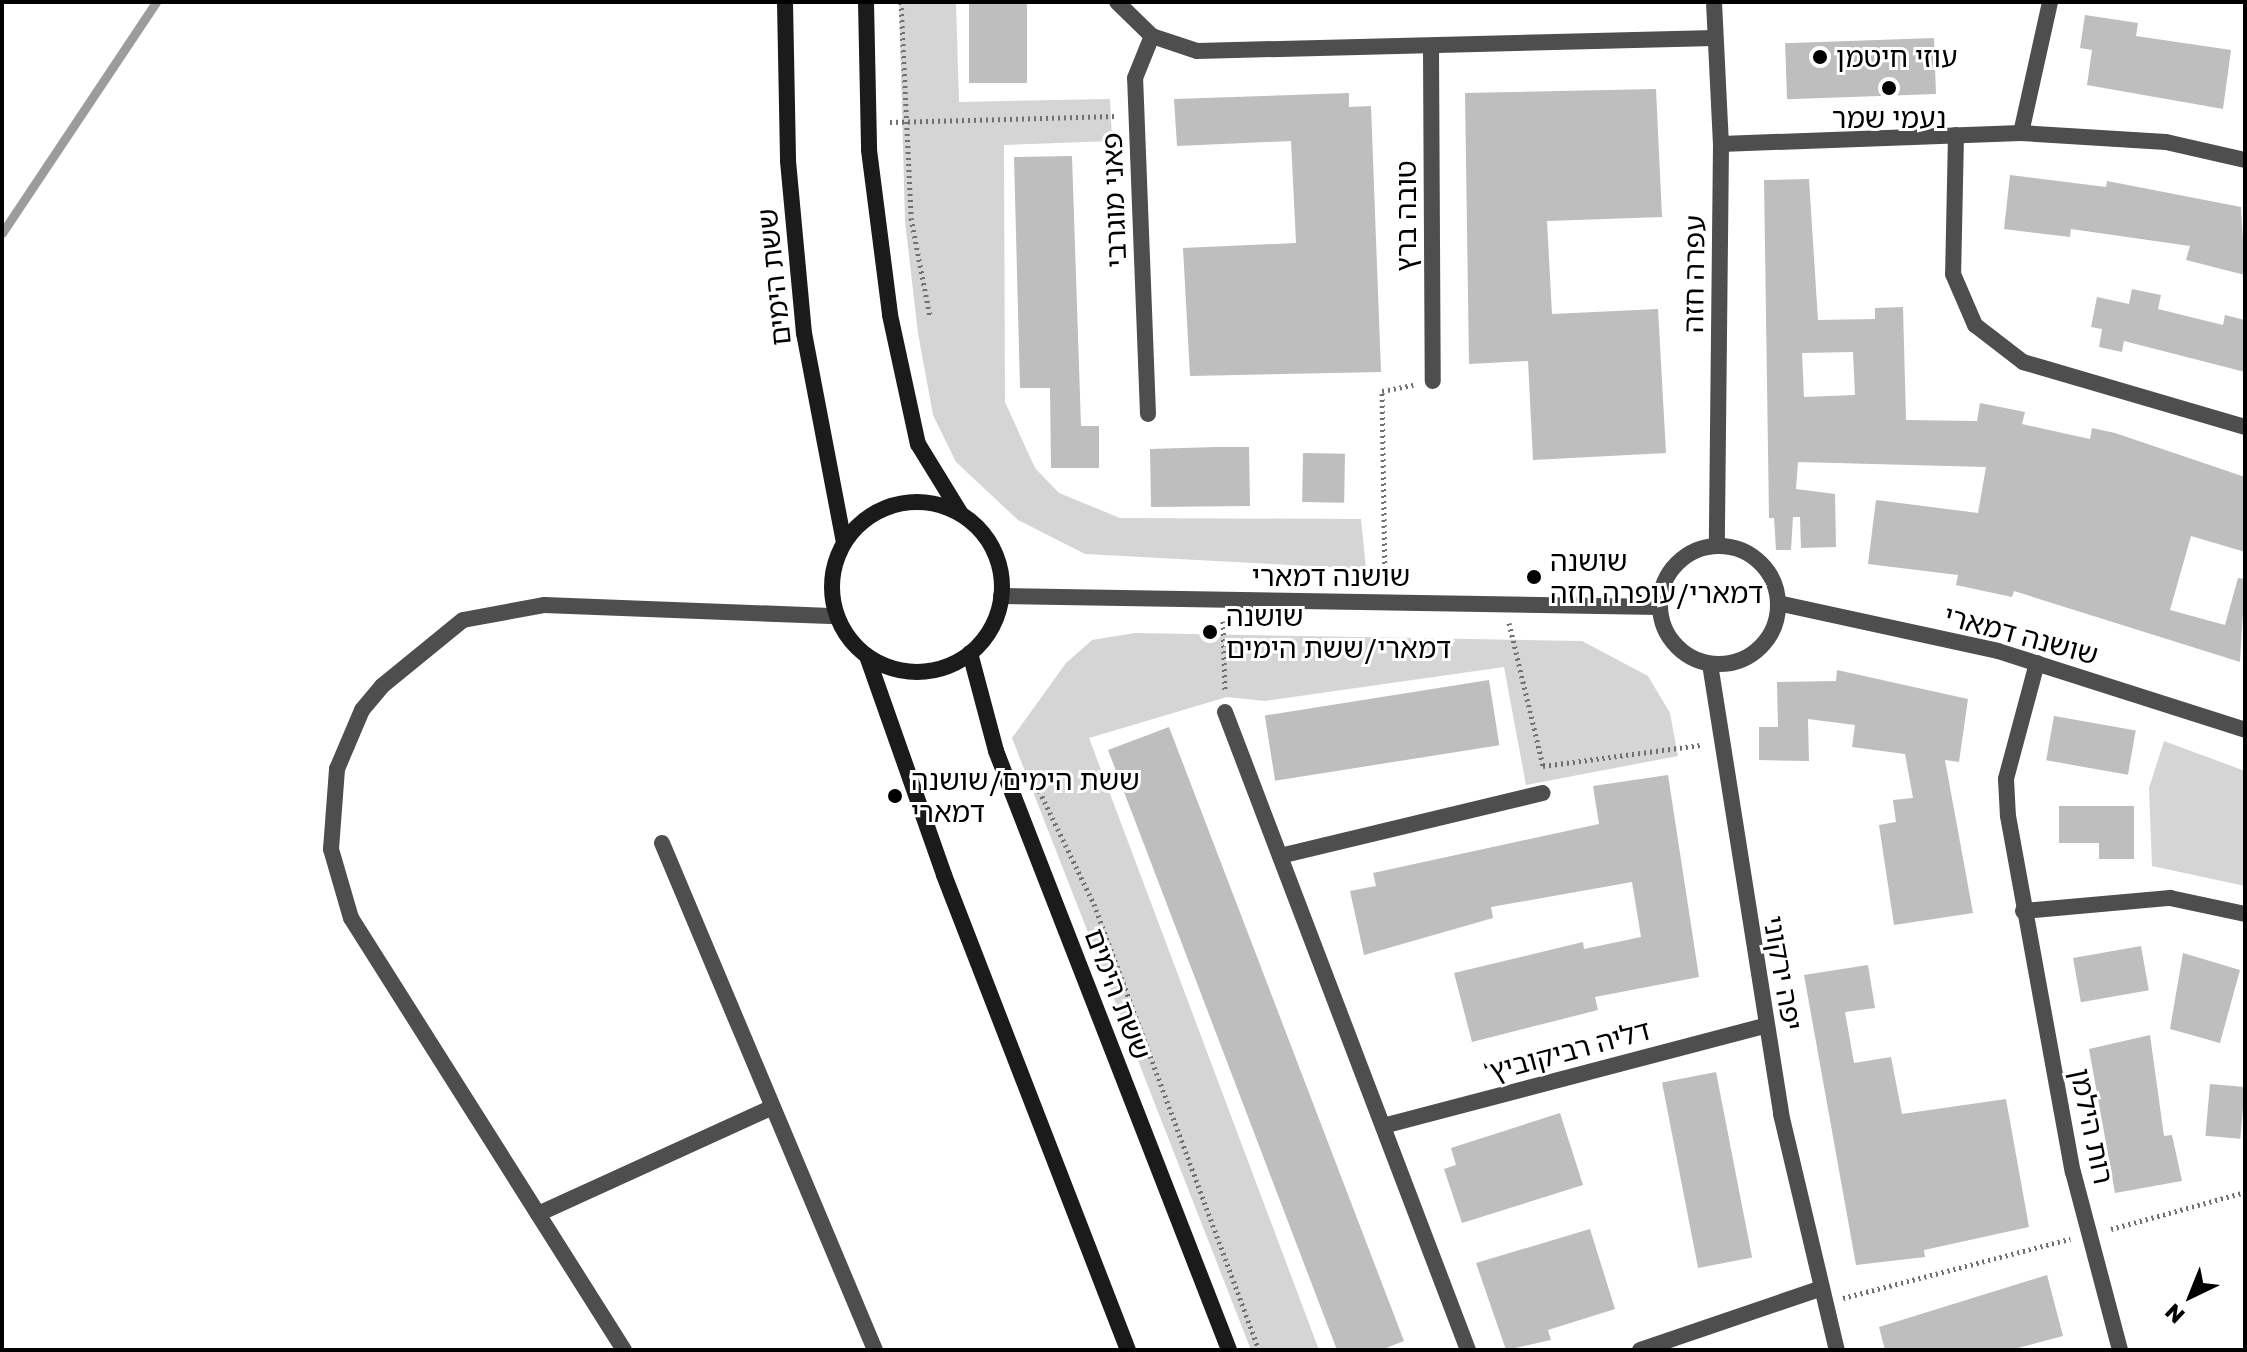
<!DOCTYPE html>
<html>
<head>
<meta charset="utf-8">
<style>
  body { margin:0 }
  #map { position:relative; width:2247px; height:1352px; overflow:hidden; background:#fff; font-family:"Golos Text","Noto Sans Hebrew",sans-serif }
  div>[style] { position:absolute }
  .green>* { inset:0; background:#d5d5d5 }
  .stream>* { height:9px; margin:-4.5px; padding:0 4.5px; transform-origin:4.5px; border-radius:4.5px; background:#9c9c9c }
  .building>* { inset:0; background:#bebebe; transform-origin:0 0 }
  .path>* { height:5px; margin-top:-2.5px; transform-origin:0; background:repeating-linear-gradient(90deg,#707070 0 2px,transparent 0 6px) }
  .minor>* { height:16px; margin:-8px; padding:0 8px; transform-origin:8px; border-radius:8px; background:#4e4e4e }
  .tertiary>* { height:16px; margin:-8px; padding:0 8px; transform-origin:8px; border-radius:8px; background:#4e4e4e }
  .tertiary>.ring { margin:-8px; padding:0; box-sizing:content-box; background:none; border:16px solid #4e4e4e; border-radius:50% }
  .secondary>* { height:16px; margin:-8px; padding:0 8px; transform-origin:8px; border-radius:8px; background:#1b1b1b }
  .secondary>.ring { margin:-8px; padding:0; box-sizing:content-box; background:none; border:16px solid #1b1b1b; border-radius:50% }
  .dots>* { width:22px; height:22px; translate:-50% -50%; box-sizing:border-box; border:4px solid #fff; border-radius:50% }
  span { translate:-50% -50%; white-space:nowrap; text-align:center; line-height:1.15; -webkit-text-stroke:6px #fff; paint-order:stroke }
  .poi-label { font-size:28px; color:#000 }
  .left { translate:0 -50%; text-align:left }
  .street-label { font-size:28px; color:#000 }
  .frame { position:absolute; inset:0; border:4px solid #000; pointer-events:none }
  .north { position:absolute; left:2151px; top:1256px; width:80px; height:80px; -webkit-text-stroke:6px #fff; paint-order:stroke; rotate:223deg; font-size:22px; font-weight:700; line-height:32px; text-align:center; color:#000 }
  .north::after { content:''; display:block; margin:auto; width:28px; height:36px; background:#000; clip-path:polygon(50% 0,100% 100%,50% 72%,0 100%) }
</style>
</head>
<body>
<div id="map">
  <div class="green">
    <div style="clip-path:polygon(899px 2px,956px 2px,959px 102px,1110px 99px,1112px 141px,1004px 145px,1005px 402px,1035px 468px,1059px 493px,1120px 518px,1361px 519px,1366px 569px,1085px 554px,1018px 520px,956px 462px,933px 415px,918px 333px,905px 221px)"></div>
    <div style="clip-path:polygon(1135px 633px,1582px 641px,1648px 676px,1670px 713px,1678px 756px,1526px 785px,1504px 667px,1265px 701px,1227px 697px,1089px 738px,1319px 1350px,1251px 1350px,1012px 738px,1066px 663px,1092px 640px)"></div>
    <div style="clip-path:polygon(2164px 741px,2245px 771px,2245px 886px,2152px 866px,2149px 788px)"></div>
  </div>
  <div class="stream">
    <div style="left:2px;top:233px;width:278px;rotate:-56.3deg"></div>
  </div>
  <div class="building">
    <div style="left:969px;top:2px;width:58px;height:81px"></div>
    <div style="clip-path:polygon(2085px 15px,2138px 23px,2136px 36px,2231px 50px,2223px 109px,2087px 85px,2092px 50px,2080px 48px)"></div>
    <div style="left:1934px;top:38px;width:56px;height:149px;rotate:88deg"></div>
    <div style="clip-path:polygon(1656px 89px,1662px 217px,1547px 221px,1552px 314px,1658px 309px,1666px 453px,1533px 460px,1528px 361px,1469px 364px,1465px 93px)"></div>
    <div style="clip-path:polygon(1349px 93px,1349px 107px,1371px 106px,1381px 372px,1190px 376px,1183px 248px,1296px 243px,1291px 141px,1177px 146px,1174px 99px)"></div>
    <div style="clip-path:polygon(1072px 156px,1081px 426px,1099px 426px,1099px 468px,1051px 468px,1050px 388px,1020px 388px,1014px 157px)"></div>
    <div style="clip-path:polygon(2010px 175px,2106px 187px,2107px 181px,2241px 207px,2245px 275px,2186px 260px,2190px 246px,2071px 229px,2070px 237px,2004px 229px)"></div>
    <div style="clip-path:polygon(evenodd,1809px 179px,1818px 320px,1875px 319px,1875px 308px,1903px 307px,1906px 420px,1977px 421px,1980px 403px,2025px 412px,2022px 424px,2090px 439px,2092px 428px,2115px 433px,2245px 477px,2245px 552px,2191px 536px,2170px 610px,2225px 625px,2238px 578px,2245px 579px,2240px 662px,2014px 591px,2012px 597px,1956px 585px,1958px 575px,1868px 564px,1876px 500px,1978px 513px,1986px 467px,1798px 462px,1796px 489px,1835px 494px,1836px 547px,1801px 548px,1800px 517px,1793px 517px,1791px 550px,1776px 550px,1774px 518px,1769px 518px,1764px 180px,1809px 179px,1853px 352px,1855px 395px,1804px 397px,1802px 353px,1853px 352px)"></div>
    <div style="clip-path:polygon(2132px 289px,2161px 295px,2158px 309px,2223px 325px,2225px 315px,2245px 320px,2245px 372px,2124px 341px,2122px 352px,2099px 347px,2102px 329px,2091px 327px,2097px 297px,2129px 304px)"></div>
    <div style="clip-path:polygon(1216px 447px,1249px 447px,1250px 506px,1151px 507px,1150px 449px)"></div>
    <div style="left:1303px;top:453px;width:42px;height:49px;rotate:1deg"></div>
    <div style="clip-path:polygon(1837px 670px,1968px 699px,1959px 762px,1945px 760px,1973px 913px,1894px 925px,1879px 825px,1896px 822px,1893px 800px,1913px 798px,1905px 754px,1852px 747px,1855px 725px,1808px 719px,1809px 761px,1759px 760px,1759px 727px,1778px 727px,1777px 682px,1836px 681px)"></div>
    <div style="left:1489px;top:680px;width:66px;height:227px;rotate:81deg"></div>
    <div style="left:2054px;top:716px;width:83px;height:45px;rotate:10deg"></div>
    <div style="clip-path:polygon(1169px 727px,1404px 1341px,1381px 1350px,1337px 1350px,1108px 750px)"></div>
    <div style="clip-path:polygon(1668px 775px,1699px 977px,1595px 997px,1598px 1010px,1472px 1042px,1454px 973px,1583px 942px,1584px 949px,1641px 937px,1632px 882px,1491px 907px,1493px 918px,1364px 955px,1350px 891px,1376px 886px,1373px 873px,1599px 824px,1593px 786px)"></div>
    <div style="clip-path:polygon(2059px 806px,2134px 806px,2134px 859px,2099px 859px,2099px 843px,2059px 843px)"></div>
    <div style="left:2141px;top:946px;width:45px;height:69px;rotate:80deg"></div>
    <div style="clip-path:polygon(2183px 953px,2240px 970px,2220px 1043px,2170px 1029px)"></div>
    <div style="clip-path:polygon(1868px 965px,1875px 1008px,1845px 1012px,1854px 1063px,1891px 1057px,1902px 1114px,2006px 1099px,2029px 1227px,1924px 1250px,1925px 1257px,1856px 1265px,1804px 975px)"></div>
    <div style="clip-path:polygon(2150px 1035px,2164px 1136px,2172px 1135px,2182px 1181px,2115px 1193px,2089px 1049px)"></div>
    <div style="left:1716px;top:1072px;width:189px;height:55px;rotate:79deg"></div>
    <div style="left:2210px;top:1084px;width:35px;height:52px;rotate:5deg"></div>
    <div style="clip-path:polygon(1560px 1113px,1583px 1185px,1462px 1223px,1444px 1169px,1456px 1165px,1451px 1148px)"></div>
    <div style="clip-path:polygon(1590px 1229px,1615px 1309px,1548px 1330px,1551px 1340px,1506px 1350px,1476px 1263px)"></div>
    <div style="clip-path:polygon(2047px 1275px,2063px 1336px,2010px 1350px,1885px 1350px,1879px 1327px)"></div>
  </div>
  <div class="path">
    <div style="left:901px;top:2px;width:216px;rotate:87.3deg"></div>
    <div style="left:911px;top:218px;width:101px;rotate:79.1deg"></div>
    <div style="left:890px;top:122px;width:226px;rotate:-1.5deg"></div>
    <div style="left:1385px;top:581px;width:190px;rotate:-90.9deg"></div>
    <div style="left:1382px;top:391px;width:32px;rotate:-11deg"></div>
    <div style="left:1223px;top:621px;width:70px;rotate:88.4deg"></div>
    <div style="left:1509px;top:623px;width:147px;rotate:76.6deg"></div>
    <div style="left:1543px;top:766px;width:159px;rotate:-7.6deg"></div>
    <div style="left:1034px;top:780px;width:138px;rotate:64.2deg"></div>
    <div style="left:1094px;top:904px;width:476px;rotate:69.7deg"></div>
    <div style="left:2111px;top:1229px;width:139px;rotate:-15.4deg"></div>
    <div style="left:1843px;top:1298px;width:235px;rotate:-14.6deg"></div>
  </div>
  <div class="minor">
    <div style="left:1117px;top:2px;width:49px;rotate:44.2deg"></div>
    <div style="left:1152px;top:36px;width:47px;rotate:18.4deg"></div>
    <div style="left:1197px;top:51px;width:518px;rotate:-1.44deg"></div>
    <div style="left:1714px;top:2px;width:142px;rotate:87.2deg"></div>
    <div style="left:1721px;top:144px;width:402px;rotate:90.6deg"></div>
    <div style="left:1431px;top:50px;width:331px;rotate:89.7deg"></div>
    <div style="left:2021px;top:133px;width:134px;rotate:-77.5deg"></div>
    <div style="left:1956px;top:135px;width:139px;rotate:91.2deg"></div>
    <div style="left:1953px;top:274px;width:56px;rotate:66.7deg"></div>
    <div style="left:1975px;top:325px;width:61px;rotate:37.6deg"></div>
    <div style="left:2023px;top:362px;width:231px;rotate:16.3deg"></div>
    <div style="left:1721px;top:144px;width:300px;rotate:-2.1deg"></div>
    <div style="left:2021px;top:133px;width:145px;rotate:3.6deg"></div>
    <div style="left:2166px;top:142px;width:81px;rotate:12.8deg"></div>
    <div style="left:1148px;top:414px;width:336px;rotate:-92.2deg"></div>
    <div style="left:1135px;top:78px;width:45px;rotate:-68deg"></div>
    <div style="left:2037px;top:663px;width:120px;rotate:105deg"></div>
    <div style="left:2006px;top:779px;width:37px;rotate:87deg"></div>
    <div style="left:2008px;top:816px;width:362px;rotate:79.7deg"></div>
    <div style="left:2073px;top:1172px;width:184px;rotate:75.2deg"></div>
    <div style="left:1710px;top:664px;width:456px;rotate:81deg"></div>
    <div style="left:1781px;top:1114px;width:243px;rotate:76.7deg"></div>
    <div style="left:1225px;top:712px;width:683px;rotate:69.15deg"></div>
    <div style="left:662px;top:843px;width:550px;rotate:67.21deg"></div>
    <div style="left:1280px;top:856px;width:270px;rotate:-13.5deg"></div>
    <div style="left:2023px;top:911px;width:148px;rotate:-5.1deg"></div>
    <div style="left:2170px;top:898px;width:77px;rotate:12deg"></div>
    <div style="left:1383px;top:1126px;width:395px;rotate:-14.7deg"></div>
    <div style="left:538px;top:1214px;width:258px;rotate:-24.5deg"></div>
    <div style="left:624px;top:1350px;width:511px;rotate:-122.29deg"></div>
    <div style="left:351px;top:918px;width:72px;rotate:-106.2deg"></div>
    <div style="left:331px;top:849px;width:80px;rotate:-85.7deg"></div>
    <div style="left:337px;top:769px;width:64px;rotate:-67deg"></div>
    <div style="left:362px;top:710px;width:31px;rotate:-50deg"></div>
    <div style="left:382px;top:686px;width:104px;rotate:-39.2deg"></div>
    <div style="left:463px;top:620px;width:82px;rotate:-10.5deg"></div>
    <div style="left:544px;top:605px;width:293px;rotate:2.2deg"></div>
    <div style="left:1640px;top:1350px;width:189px;rotate:-18.8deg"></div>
  </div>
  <div class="tertiary">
    <div class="ring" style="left:1660px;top:546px;width:102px;height:102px"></div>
    <div style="left:1001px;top:596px;width:659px;rotate:0.96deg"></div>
    <div style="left:1778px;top:603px;width:225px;rotate:12.3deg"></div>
    <div style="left:1998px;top:651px;width:259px;rotate:17.7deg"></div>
  </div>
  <div class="secondary">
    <div style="left:785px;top:2px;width:159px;rotate:88.9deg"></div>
    <div style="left:788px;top:161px;width:173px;rotate:84.7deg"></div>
    <div style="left:804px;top:333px;width:213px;rotate:79.2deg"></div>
    <div style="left:866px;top:2px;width:148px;rotate:88.8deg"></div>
    <div style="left:869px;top:150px;width:166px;rotate:82.7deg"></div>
    <div style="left:890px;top:315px;width:132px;rotate:77.8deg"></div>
    <div style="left:918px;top:444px;width:82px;rotate:58.4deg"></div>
    <div class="ring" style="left:832px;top:502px;width:154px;height:154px"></div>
    <div style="left:970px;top:653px;width:101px;rotate:75.1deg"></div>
    <div style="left:996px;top:751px;width:643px;rotate:68.74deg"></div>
    <div style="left:867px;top:656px;width:232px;rotate:70.6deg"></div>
    <div style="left:944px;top:875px;width:509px;rotate:68.83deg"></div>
  </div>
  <div class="dots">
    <div style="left:1820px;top:57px;background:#000"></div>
    <div style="left:1889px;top:88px;background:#000"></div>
    <div style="left:1534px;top:577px;background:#000"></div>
    <div style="left:1210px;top:632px;background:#000"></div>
    <div style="left:895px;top:796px;background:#000"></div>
  </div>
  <div class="poi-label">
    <span class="left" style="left:1836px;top:57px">עוזי חיטמן</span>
    <span style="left:1889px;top:118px">נעמי שמר</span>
    <span class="left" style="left:1550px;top:577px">שושנה<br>דמארי/עופרה חזה</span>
    <span class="left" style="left:1226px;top:632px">שושנה<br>דמארי/ששת הימים</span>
    <span class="left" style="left:911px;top:796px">ששת הימים/שושנה<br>דמארי</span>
  </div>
  <div class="street-label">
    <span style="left:1114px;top:200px;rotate:-92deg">פאני מוגרבי</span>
    <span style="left:1406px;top:216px;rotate:-90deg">טובה ברץ</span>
    <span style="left:1694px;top:274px;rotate:-89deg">עפרה חזה</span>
    <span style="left:774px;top:277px;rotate:-96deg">ששת הימים</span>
    <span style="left:1331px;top:576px">שושנה דמארי</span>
    <span style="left:2021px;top:635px;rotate:15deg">שושנה דמארי</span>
    <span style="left:1783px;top:973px;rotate:80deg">יפה ירקוני</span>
    <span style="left:1118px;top:994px;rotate:69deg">ששת הימים</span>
    <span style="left:1567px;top:1051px;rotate:-15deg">'דליה רביקוביץ</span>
    <span style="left:2092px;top:1126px;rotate:78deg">רות הילמן</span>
  </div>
  <div class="frame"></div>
  <div class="north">N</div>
</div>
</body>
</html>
